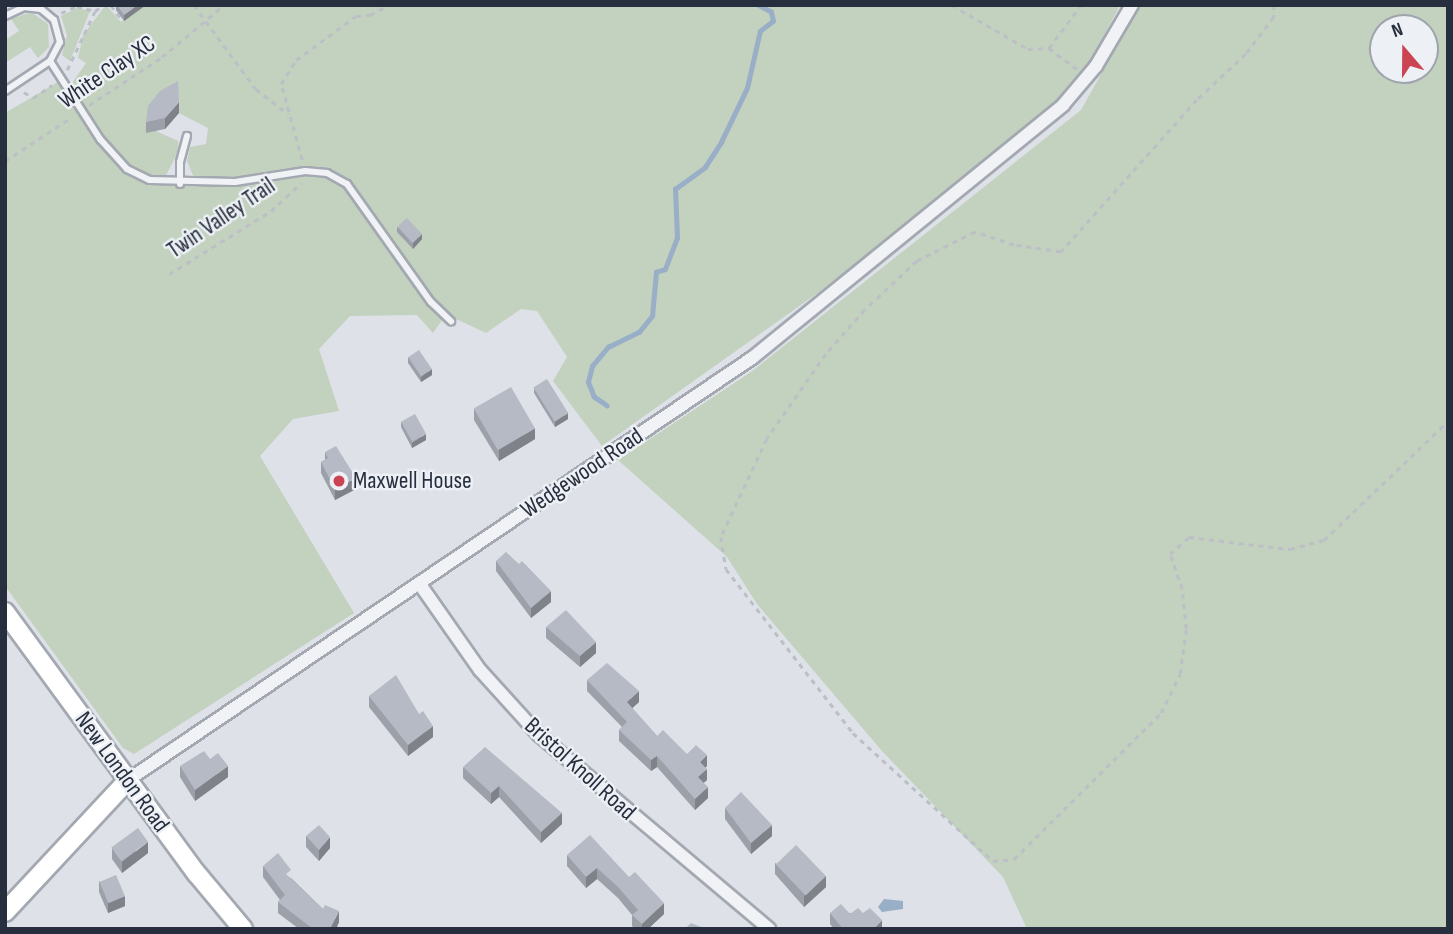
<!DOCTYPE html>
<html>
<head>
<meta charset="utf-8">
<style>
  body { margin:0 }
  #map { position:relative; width:1453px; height:934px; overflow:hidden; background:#dee1e7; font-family:"Sofia Sans Condensed",sans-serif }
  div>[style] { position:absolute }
  .green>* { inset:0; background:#c3d1bf }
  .water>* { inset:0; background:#99aec7 }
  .stream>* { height:4.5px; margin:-2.25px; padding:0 2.25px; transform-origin:2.25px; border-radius:2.25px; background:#99aec7 }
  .path>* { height:2.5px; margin-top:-1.25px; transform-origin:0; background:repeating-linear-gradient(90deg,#bcbfc6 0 5px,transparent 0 10px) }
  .roads { filter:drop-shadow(2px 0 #a3a8b1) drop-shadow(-2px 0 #a3a8b1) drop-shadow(0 2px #a3a8b1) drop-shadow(0 -2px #a3a8b1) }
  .lane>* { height:6px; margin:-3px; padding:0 3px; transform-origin:3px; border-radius:3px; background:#f0f2f6 }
  .street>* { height:12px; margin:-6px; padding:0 6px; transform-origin:6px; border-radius:6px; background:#f0f2f6 }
  .secondary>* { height:18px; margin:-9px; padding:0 9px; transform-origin:9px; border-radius:9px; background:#fff }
  .wall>* { inset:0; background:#9ca0a9 }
  .shaded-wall>* { inset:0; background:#7f8289 }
  .building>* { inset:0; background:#b5bac4; transform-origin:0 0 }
  .dots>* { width:19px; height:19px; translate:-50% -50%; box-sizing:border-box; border:4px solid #edf0f5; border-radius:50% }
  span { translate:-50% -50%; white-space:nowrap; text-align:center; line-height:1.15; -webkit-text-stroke:5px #edf0f5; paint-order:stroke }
  .street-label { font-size:24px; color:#272f3e }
  .poi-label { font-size:24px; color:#272f3e }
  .left { translate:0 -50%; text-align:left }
  .frame { position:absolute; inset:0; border:7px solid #272f3e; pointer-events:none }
  .north { position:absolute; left:1369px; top:14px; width:70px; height:70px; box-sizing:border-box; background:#edf0f5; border:2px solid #9ea3ac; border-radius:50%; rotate:340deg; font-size:19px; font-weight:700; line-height:28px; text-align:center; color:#272f3e }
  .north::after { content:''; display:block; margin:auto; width:24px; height:32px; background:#cc4353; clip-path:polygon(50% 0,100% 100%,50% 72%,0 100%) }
</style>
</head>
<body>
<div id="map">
  <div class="green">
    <div style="clip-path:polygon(evenodd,106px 5px,121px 22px,146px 5px,1120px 5px,1090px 62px,1057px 102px,857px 265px,602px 446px,553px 381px,567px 357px,537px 311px,521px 309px,486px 333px,452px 317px,442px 320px,433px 333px,417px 315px,350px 316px,319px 349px,339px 411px,293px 419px,260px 456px,354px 613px,134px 754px,123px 748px,5px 586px,5px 113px,63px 79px,70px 86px,86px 63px,78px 58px,83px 35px,106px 5px,177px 93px,179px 113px,208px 128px,206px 144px,190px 147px,187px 161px,195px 180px,165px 177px,179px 150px,178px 141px,156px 131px,177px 93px)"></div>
    <div style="clip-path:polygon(evenodd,1140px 5px,1448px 5px,1448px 929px,1027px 929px,1003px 877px,882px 751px,757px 604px,727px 557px,618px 460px,751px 372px,1081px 110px,1140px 5px,1383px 28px,1425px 28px,1425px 70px,1383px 70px,1383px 28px)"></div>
    <div style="clip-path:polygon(77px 8px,90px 11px,70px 61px,62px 55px,67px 35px,61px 16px)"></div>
    <div style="clip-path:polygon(31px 12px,48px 24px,49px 47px,38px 58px,30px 47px,5px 63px,5px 40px,19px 31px,11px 19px)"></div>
  </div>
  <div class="water">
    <div style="clip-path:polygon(884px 899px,903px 901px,903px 909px,882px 912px,878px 907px)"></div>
  </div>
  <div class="stream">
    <div style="left:607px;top:406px;width:16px;rotate:-145deg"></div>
    <div style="left:594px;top:397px;width:16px;rotate:-112deg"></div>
    <div style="left:588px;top:382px;width:16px;rotate:-76deg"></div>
    <div style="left:592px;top:366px;width:25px;rotate:-50deg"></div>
    <div style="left:608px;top:347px;width:34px;rotate:-26deg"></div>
    <div style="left:639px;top:332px;width:21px;rotate:-51deg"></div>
    <div style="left:652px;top:316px;width:44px;rotate:-84.8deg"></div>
    <div style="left:656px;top:272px;width:9px;rotate:-18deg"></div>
    <div style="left:665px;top:269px;width:33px;rotate:-69deg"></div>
    <div style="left:677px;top:238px;width:49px;rotate:-92.3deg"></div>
    <div style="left:675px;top:189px;width:37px;rotate:-36deg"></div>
    <div style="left:705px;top:167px;width:30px;rotate:-57deg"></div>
    <div style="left:721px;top:142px;width:60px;rotate:-64.3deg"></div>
    <div style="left:747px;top:88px;width:58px;rotate:-77.2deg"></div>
    <div style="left:760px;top:31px;width:16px;rotate:-38deg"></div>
    <div style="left:773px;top:21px;width:9px;rotate:-103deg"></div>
    <div style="left:771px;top:12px;width:15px;rotate:-152deg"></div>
  </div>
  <div class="path">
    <div style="left:111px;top:5px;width:17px;rotate:54deg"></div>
    <div style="left:194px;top:5px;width:104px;rotate:53.6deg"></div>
    <div style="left:256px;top:89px;width:41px;rotate:38deg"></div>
    <div style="left:952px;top:5px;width:88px;rotate:30.1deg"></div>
    <div style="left:1028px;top:49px;width:21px;rotate:-3deg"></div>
    <div style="left:1049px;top:48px;width:54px;rotate:-53.3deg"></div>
    <div style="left:1274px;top:5px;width:12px;rotate:90deg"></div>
    <div style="left:1274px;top:17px;width:46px;rotate:127.1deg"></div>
    <div style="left:1246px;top:54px;width:67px;rotate:136.8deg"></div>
    <div style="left:1197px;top:100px;width:204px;rotate:131.8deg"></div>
    <div style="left:1061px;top:252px;width:48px;rotate:-171.5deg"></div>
    <div style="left:1014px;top:245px;width:41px;rotate:-161.6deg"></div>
    <div style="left:975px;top:232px;width:65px;rotate:153.4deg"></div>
    <div style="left:917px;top:261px;width:71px;rotate:136.7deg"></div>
    <div style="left:865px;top:310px;width:59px;rotate:131.6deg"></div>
    <div style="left:826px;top:354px;width:103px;rotate:124.8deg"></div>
    <div style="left:767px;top:439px;width:108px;rotate:115.1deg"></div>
    <div style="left:721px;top:537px;width:32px;rotate:81deg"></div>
    <div style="left:726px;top:569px;width:207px;rotate:52.2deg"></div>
    <div style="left:853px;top:733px;width:190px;rotate:42.4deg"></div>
    <div style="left:993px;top:861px;width:21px;rotate:-5deg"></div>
    <div style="left:1014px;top:859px;width:207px;rotate:-44.8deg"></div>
    <div style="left:1161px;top:713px;width:43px;rotate:-64deg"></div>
    <div style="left:1180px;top:674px;width:45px;rotate:-82.4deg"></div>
    <div style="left:1186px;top:629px;width:40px;rotate:-95.7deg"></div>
    <div style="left:1182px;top:589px;width:37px;rotate:-109deg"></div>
    <div style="left:1170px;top:554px;width:25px;rotate:-42deg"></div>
    <div style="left:1189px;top:537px;width:102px;rotate:6.8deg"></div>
    <div style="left:1290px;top:549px;width:35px;rotate:-15deg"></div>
    <div style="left:1324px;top:540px;width:172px;rotate:-43.8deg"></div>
    <div style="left:61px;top:13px;width:17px;rotate:-24deg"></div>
    <div style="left:77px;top:6px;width:19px;rotate:16deg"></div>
    <div style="left:95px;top:11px;width:10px;rotate:-37deg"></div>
    <div style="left:1049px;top:48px;width:35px;rotate:37deg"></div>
    <div style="left:67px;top:70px;width:65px;rotate:-64.6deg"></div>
    <div style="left:24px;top:92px;width:11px;rotate:34deg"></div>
    <div style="left:33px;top:98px;width:23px;rotate:-34deg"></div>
    <div style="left:89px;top:105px;width:87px;rotate:-33.3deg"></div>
    <div style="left:162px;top:57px;width:81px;rotate:-40deg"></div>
    <div style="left:302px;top:160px;width:79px;rotate:-105.4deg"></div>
    <div style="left:281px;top:84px;width:28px;rotate:-58deg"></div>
    <div style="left:296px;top:60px;width:74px;rotate:-36.3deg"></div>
    <div style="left:356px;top:16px;width:14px;rotate:-4deg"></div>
    <div style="left:370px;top:15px;width:21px;rotate:-28deg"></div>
    <div style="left:5px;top:161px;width:80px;rotate:-33.3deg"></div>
    <div style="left:169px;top:274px;width:120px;rotate:-31.7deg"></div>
    <div style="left:271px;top:211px;width:41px;rotate:-43deg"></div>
  </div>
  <div class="roads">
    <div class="lane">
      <div style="left:5px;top:16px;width:21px;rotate:-25deg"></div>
      <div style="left:24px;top:7px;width:17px;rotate:7deg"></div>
      <div style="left:41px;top:9px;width:17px;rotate:40deg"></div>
      <div style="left:54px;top:20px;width:23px;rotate:75deg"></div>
      <div style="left:60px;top:42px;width:21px;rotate:118deg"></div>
      <div style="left:50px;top:61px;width:54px;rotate:146.3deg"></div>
      <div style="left:50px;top:61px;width:93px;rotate:57.3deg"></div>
      <div style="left:100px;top:139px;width:40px;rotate:48deg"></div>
      <div style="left:127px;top:169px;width:25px;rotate:26deg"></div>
      <div style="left:150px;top:180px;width:85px;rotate:1.3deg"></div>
      <div style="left:235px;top:182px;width:71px;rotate:-8.9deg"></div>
      <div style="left:305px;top:171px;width:22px;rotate:5deg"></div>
      <div style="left:327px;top:173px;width:23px;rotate:29deg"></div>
      <div style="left:347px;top:184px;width:145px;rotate:54.6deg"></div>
      <div style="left:431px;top:302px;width:28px;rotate:44deg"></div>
      <div style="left:180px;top:184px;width:22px;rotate:-90deg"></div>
      <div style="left:180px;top:162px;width:27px;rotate:-75deg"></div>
    </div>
    <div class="street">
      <div style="left:419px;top:583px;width:106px;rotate:55deg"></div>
      <div style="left:480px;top:670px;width:88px;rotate:47.8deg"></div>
      <div style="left:539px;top:735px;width:301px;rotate:40.1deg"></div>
      <div style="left:128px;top:780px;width:753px;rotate:-34.07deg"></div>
      <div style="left:752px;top:358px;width:401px;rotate:-39.1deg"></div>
      <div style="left:1063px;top:105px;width:51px;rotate:-49.8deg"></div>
      <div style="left:1096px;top:66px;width:71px;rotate:-59.5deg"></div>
    </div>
    <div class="secondary">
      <div style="left:5px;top:612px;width:325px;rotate:53.8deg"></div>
      <div style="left:197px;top:874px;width:72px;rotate:50.1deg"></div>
      <div style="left:5px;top:912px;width:180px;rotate:-47deg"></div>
    </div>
  </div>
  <div class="wall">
    <div style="clip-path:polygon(116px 5px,146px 5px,124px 21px,116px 10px)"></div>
    <div style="clip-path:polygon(179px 113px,165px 129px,146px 133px,146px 122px)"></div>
    <div style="clip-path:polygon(397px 227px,422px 239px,413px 249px,397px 232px)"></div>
    <div style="clip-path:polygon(408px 357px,432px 375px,421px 382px,408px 363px)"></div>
    <div style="clip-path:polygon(534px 388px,568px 419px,555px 427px,534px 393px)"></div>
    <div style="clip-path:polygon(474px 409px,535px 439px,499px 461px,474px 420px)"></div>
    <div style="clip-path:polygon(401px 422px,426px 440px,412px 448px,401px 427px)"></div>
    <div style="clip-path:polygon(325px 452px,356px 489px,335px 500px,321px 473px,321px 462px,325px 460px)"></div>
    <div style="clip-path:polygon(496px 561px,519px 564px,551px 602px,531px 618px,496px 571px)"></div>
    <div style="clip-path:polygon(546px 627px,596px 653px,580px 667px,546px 638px)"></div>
    <div style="clip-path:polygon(587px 680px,639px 702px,632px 708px,657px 736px,707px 766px,705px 768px,707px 780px,703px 783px,708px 798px,695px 810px,657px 767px,651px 771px,619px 741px,619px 730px,622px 727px,587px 691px)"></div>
    <div style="clip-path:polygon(369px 696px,433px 737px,408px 756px,369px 707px)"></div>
    <div style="clip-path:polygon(180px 766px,228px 777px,195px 801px,180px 777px)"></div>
    <div style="clip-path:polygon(463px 767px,562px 813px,562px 824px,541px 843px,499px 797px,491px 804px,463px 778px)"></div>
    <div style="clip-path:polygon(725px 808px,772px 836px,751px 854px,725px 819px)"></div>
    <div style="clip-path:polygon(306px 836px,330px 848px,319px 861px,306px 847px)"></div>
    <div style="clip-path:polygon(112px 848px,148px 853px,122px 873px,112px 859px)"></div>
    <div style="clip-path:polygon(567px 855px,629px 877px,664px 914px,648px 929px,635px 929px,632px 926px,632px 915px,618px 898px,597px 879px,586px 888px,567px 866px)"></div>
    <div style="clip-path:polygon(775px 863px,826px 887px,804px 907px,775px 874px)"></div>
    <div style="clip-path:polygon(263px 866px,291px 878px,323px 909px,339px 922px,336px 929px,299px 929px,278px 913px,278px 902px,280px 900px,263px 877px)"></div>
    <div style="clip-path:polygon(99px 881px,125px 906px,108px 913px,99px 892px)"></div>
    <div style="clip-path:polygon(830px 913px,863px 913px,882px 929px,834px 929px,830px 924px)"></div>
  </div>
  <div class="shaded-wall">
    <div style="clip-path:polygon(138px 5px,146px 5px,124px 21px,124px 15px)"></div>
    <div style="clip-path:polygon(179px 102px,179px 113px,165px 129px,165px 118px)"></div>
    <div style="clip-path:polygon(422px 234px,422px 239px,413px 249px,413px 243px)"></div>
    <div style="clip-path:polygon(432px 369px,432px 375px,421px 382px,421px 377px)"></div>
    <div style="clip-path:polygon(568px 413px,568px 419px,555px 427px,555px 422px)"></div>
    <div style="clip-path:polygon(535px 428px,535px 439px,499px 461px,499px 450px)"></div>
    <div style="clip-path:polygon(426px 434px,426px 440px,412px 448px,412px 443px)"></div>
    <div style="clip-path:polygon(356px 478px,356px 489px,335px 500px,335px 489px)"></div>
    <div style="clip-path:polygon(551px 591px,551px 602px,531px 618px,531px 608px)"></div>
    <div style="clip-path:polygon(596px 642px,596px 653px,580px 667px,580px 656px)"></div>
    <div style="clip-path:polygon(639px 691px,639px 702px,627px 713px,627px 702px)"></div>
    <div style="clip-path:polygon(433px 726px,433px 737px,408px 756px,408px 745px)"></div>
    <div style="clip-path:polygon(707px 755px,707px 766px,700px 773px,700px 762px)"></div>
    <div style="clip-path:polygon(657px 756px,657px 767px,651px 771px,651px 760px)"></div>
    <div style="clip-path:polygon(228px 766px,228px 777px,195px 801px,195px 790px)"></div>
    <div style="clip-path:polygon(707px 769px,707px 780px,698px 788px,698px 777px)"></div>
    <div style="clip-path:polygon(499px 786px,499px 797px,491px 804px,491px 793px)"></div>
    <div style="clip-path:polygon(708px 787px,708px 798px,695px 810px,695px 799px)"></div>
    <div style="clip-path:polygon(562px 813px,562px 824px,541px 843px,541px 832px)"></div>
    <div style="clip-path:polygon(772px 825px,772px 836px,751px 854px,751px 843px)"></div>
    <div style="clip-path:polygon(330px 837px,330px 848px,319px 861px,319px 850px)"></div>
    <div style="clip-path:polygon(148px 842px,148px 853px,122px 873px,122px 862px)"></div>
    <div style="clip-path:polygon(597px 868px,597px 879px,586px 888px,586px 877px)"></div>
    <div style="clip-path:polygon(826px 876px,826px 887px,804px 907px,804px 896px)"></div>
    <div style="clip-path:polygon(125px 896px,125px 906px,108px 913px,108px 902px)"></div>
    <div style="clip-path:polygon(664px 903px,664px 914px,648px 929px,642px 929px,642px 924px)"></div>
    <div style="clip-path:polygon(339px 911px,339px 922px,336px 929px,330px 929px)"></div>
    <div style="clip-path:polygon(882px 920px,882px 929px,874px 929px)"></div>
  </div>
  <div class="building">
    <div style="clip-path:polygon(117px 5px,138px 5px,124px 15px)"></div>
    <div style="clip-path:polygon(178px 81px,179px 102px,165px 118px,146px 122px,148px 106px,160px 91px)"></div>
    <div style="left:407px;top:218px;width:22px;height:13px;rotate:47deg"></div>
    <div style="left:419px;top:350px;width:23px;height:13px;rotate:56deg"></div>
    <div style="left:547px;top:379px;width:40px;height:16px;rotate:58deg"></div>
    <div style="left:511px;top:387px;width:48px;height:43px;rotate:60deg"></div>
    <div style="left:415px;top:414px;width:23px;height:16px;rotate:61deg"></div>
    <div style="clip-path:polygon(336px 446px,356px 478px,335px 489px,321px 462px,328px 458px,325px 452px)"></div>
    <div style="clip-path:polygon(506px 552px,519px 564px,522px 561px,551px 591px,531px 608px,496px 561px)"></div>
    <div style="clip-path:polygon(566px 610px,596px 642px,580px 656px,546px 627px)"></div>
    <div style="clip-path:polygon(607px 663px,639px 691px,627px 702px,657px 736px,663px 730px,687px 754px,696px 745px,707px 755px,700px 762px,707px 769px,698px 777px,708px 787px,695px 799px,657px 756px,651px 760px,619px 730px,627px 722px,587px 680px)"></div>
    <div style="clip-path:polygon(396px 675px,419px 714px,423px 711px,433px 726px,408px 745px,369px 696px)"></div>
    <div style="clip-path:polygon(485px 747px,562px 813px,541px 832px,499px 786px,491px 793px,463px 767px)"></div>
    <div style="clip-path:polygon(204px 751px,210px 759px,218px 753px,228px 766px,195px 790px,180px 766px)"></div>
    <div style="clip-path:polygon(741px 792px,772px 825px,751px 843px,725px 808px)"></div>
    <div style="clip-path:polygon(319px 825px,330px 837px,319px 850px,306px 836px)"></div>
    <div style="left:138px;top:828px;width:17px;height:33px;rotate:54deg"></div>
    <div style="clip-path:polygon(590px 835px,629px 877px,635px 872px,664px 903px,642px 924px,632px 915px,638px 910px,618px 887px,597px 868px,586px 877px,567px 855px)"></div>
    <div style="left:796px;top:845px;width:43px;height:28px;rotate:46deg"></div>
    <div style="clip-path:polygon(278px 853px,291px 870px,286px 874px,323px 909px,325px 905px,339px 911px,330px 929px,313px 929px,278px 902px,285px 895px,263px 866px)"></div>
    <div style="left:116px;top:875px;width:23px;height:18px;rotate:67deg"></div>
    <div style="clip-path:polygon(841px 904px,850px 914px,858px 908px,863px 913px,870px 908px,882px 920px,874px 929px,843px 929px,830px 913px)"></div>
    <div style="clip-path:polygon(691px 923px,704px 928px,705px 929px,685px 929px)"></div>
  </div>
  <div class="dots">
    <div style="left:339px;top:481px;background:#cc4353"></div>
  </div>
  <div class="street-label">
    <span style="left:107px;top:72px;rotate:-34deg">White Clay XC</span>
    <span style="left:221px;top:218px;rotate:-34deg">Twin Valley Trail</span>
    <span style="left:582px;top:473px;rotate:-34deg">Wedgewood Road</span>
    <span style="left:580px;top:769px;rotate:42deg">Bristol Knoll Road</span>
    <span style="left:122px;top:772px;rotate:54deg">New London Road</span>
  </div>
  <div class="poi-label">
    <span class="left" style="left:353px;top:481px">Maxwell House</span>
  </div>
  <div class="frame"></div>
  <div class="north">N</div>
</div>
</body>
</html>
